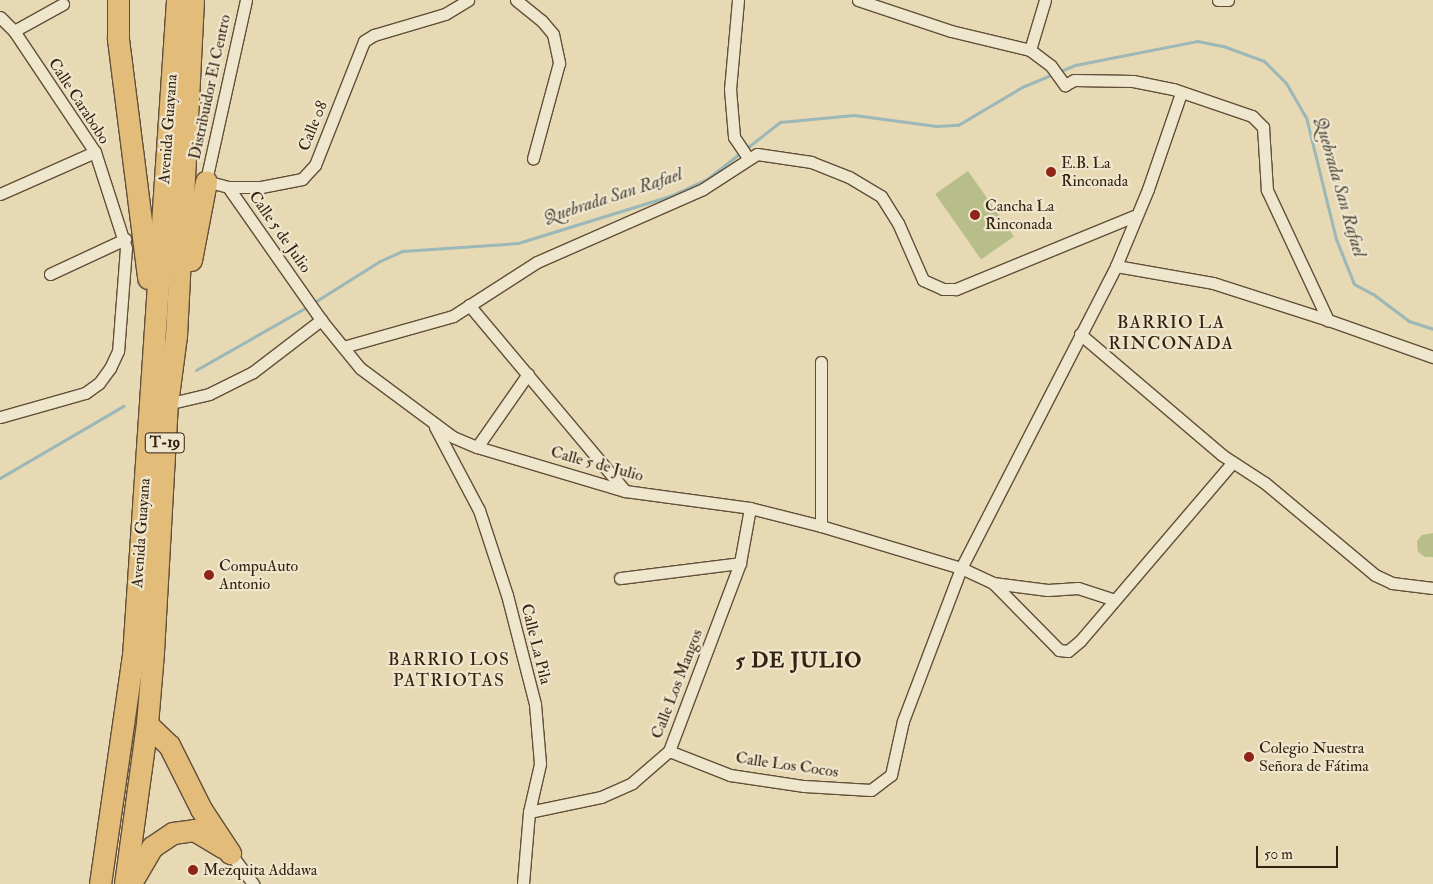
<!DOCTYPE html>
<html>
<head>
<meta charset="utf-8">
<style>
  body { margin:0 }
  #map { position:relative; width:1433px; height:884px; overflow:hidden; background:#e6d9b3; font-family:"IM FELL Double Pica",serif }
  div>[style] { position:absolute }
  .green>* { inset:0; background:#b8be8a; transform-origin:0 0 }
  .stream>* { height:3px; margin:-1.5px; padding:0 1.5px; transform-origin:1.5px; border-radius:1.5px; background:#9cb7b8 }
  .roads { filter:drop-shadow(1px 0 #614f38) drop-shadow(-1px 0 #614f38) drop-shadow(0 1px #614f38) drop-shadow(0 -1px #614f38) }
  .street>* { height:11px; margin:-5.5px; padding:0 5.5px; transform-origin:5.5px; border-radius:5.5px; background:#efe6ce }
  .highway>* { height:21px; margin:-10.5px; padding:0 10.5px; transform-origin:10.5px; border-radius:10.5px; background:#e3bc7a }
  .dots>* { width:14px; height:14px; translate:-50% -50%; box-sizing:border-box; border:2px solid #efe6ce; border-radius:50% }
  span { translate:-50% -50%; white-space:nowrap; text-align:center; line-height:1.15; -webkit-text-stroke:4.5px #efe6ce; paint-order:stroke }
  .shield-label span { padding:1px 4px; background:#efe6ce; border:1px solid; border-radius:4px; -webkit-text-stroke-width:0 }
  .shield-label { font-size:15px; color:#35210f; font-weight:700 }
  .street-label { font-size:16px; color:#35210f }
  .poi-label { font-size:16px; color:#35210f }
  .left { translate:0 -50%; text-align:left }
  .water-label { font-size:18px; color:#544e42; font-style:italic }
  .neighbourhood-label { font-size:18px; color:#35210f; letter-spacing:1px }
  .district-label { font-size:21px; color:#35210f; font-weight:700; letter-spacing:1px }
  .scale { position:absolute; left:1256px; top:846px; width:82px; height:22px; box-sizing:border-box; border:2px solid #35210f; border-top:0; padding-left:6px; font-size:15px; line-height:18px; white-space:nowrap; color:#35210f; -webkit-text-stroke:4px #efe6ce; paint-order:stroke }
</style>
</head>
<body>
<div id="map">
  <div class="green">
    <div style="left:968px;top:171px;width:80px;height:40px;rotate:55deg"></div>
    <div style="clip-path:polygon(1433px 533px,1433px 557px,1425px 557px,1418px 552px,1417px 541px,1422px 535px)"></div>
  </div>
  <div class="stream">
    <div style="left:313px;top:303px;width:79px;rotate:-32.1deg"></div>
    <div style="left:380px;top:261px;width:24px;rotate:-24deg"></div>
    <div style="left:402px;top:251px;width:116px;rotate:-3.9deg"></div>
    <div style="left:518px;top:243px;width:159px;rotate:-17.2deg"></div>
    <div style="left:670px;top:196px;width:41px;rotate:-24.7deg"></div>
    <div style="left:707px;top:179px;width:93px;rotate:-38deg"></div>
    <div style="left:780px;top:122px;width:74px;rotate:-5.4deg"></div>
    <div style="left:854px;top:115px;width:83px;rotate:7.6deg"></div>
    <div style="left:936px;top:126px;width:22px;rotate:-3deg"></div>
    <div style="left:958px;top:125px;width:74px;rotate:-30.7deg"></div>
    <div style="left:1022px;top:87px;width:57px;rotate:-22.5deg"></div>
    <div style="left:1075px;top:65px;width:124px;rotate:-11.1deg"></div>
    <div style="left:1197px;top:41px;width:26px;rotate:11deg"></div>
    <div style="left:1223px;top:46px;width:44px;rotate:20.1deg"></div>
    <div style="left:1264px;top:61px;width:31px;rotate:45deg"></div>
    <div style="left:1286px;top:83px;width:39px;rotate:60deg"></div>
    <div style="left:1306px;top:117px;width:126px;rotate:76.2deg"></div>
    <div style="left:1336px;top:239px;width:48px;rotate:68.2deg"></div>
    <div style="left:1354px;top:284px;width:21px;rotate:28deg"></div>
    <div style="left:1373px;top:294px;width:45px;rotate:36.9deg"></div>
    <div style="left:1409px;top:321px;width:25px;rotate:18deg"></div>
    <div style="left:196px;top:370px;width:128px;rotate:-29.6deg"></div>
    <div style="left:0;top:478px;width:143px;rotate:-30.3deg"></div>
  </div>
  <div class="roads">
    <div class="street">
      <div style="left:246px;top:0;width:185px;rotate:102.5deg"></div>
      <div style="left:206px;top:181px;width:23px;rotate:15deg"></div>
      <div style="left:228px;top:187px;width:162px;rotate:55deg"></div>
      <div style="left:321px;top:320px;width:62px;rotate:50.9deg"></div>
      <div style="left:360px;top:368px;width:116px;rotate:36.6deg"></div>
      <div style="left:453px;top:437px;width:26px;rotate:23deg"></div>
      <div style="left:477px;top:447px;width:154px;rotate:16.6deg"></div>
      <div style="left:625px;top:491px;width:126px;rotate:7.7deg"></div>
      <div style="left:750px;top:508px;width:73px;rotate:14.2deg"></div>
      <div style="left:821px;top:526px;width:146px;rotate:16.7deg"></div>
      <div style="left:961px;top:568px;width:35px;rotate:25deg"></div>
      <div style="left:993px;top:583px;width:94px;rotate:45.4deg"></div>
      <div style="left:1059px;top:650px;width:9px;rotate:6deg"></div>
      <div style="left:1068px;top:651px;width:16px;rotate:-40deg"></div>
      <div style="left:1080px;top:641px;width:235px;rotate:-49.5deg"></div>
      <div style="left:516px;top:0;width:33px;rotate:39deg"></div>
      <div style="left:542px;top:21px;width:17px;rotate:50deg"></div>
      <div style="left:553px;top:34px;width:30px;rotate:78deg"></div>
      <div style="left:559px;top:63px;width:99px;rotate:105.2deg"></div>
      <div style="left:738px;top:0;width:89px;rotate:95.1deg"></div>
      <div style="left:730px;top:89px;width:48px;rotate:85.2deg"></div>
      <div style="left:734px;top:137px;width:25px;rotate:56deg"></div>
      <div style="left:858px;top:0;width:98px;rotate:18.4deg"></div>
      <div style="left:951px;top:31px;width:81px;rotate:13.5deg"></div>
      <div style="left:1030px;top:50px;width:26px;rotate:37deg"></div>
      <div style="left:1051px;top:66px;width:24px;rotate:54deg"></div>
      <div style="left:1065px;top:85px;width:10px;rotate:-29deg"></div>
      <div style="left:1074px;top:80px;width:59px;rotate:1deg"></div>
      <div style="left:1133px;top:81px;width:41px;rotate:11.3deg"></div>
      <div style="left:1173px;top:89px;width:83px;rotate:18.9deg"></div>
      <div style="left:1252px;top:116px;width:16px;rotate:45deg"></div>
      <div style="left:1263px;top:127px;width:63px;rotate:86.4deg"></div>
      <div style="left:1267px;top:190px;width:144px;rotate:64.9deg"></div>
      <div style="left:1328px;top:320px;width:111px;rotate:19.4deg"></div>
      <div style="left:1218px;top:0;width:10px"></div>
      <div style="left:0;top:17px;width:20px;rotate:45deg"></div>
      <div style="left:14px;top:31px;width:146px;rotate:56.2deg"></div>
      <div style="left:95px;top:152px;width:101px;rotate:72.1deg"></div>
      <div style="left:126px;top:248px;width:103px;rotate:94.4deg"></div>
      <div style="left:118px;top:351px;width:19px;rotate:115deg"></div>
      <div style="left:110px;top:368px;width:19px;rotate:126deg"></div>
      <div style="left:99px;top:383px;width:17px;rotate:144deg"></div>
      <div style="left:85px;top:393px;width:88px;rotate:164.2deg"></div>
      <div style="left:14px;top:31px;width:56px;rotate:-28.9deg"></div>
      <div style="left:1030px;top:50px;width:52px;rotate:-73.3deg"></div>
      <div style="left:228px;top:187px;width:33px"></div>
      <div style="left:261px;top:187px;width:42px;rotate:-11deg"></div>
      <div style="left:302px;top:179px;width:19px;rotate:-47deg"></div>
      <div style="left:315px;top:165px;width:133px;rotate:-68.4deg"></div>
      <div style="left:364px;top:41px;width:12px;rotate:-31deg"></div>
      <div style="left:374px;top:35px;width:74px;rotate:-16.5deg"></div>
      <div style="left:445px;top:14px;width:27px;rotate:-31deg"></div>
      <div style="left:0;top:194px;width:104px;rotate:-23.9deg"></div>
      <div style="left:1116px;top:266px;width:98px;rotate:9.9deg"></div>
      <div style="left:1213px;top:283px;width:121px;rotate:17.8deg"></div>
      <div style="left:50px;top:274px;width:83px;rotate:-25deg"></div>
      <div style="left:469px;top:305px;width:243px;rotate:50deg"></div>
      <div style="left:1080px;top:334px;width:187px;rotate:40.4deg"></div>
      <div style="left:1222px;top:455px;width:51px;rotate:33.1deg"></div>
      <div style="left:1265px;top:483px;width:143px;rotate:39.9deg"></div>
      <div style="left:1375px;top:575px;width:19px;rotate:25deg"></div>
      <div style="left:1392px;top:583px;width:41px;rotate:7deg"></div>
      <div style="left:343px;top:347px;width:114px;rotate:-15.7deg"></div>
      <div style="left:453px;top:316px;width:100px;rotate:-32.7deg"></div>
      <div style="left:537px;top:262px;width:181px;rotate:-23.7deg"></div>
      <div style="left:703px;top:189px;width:64px;rotate:-32.9deg"></div>
      <div style="left:757px;top:154px;width:55px;rotate:8.4deg"></div>
      <div style="left:811px;top:162px;width:41px;rotate:21.5deg"></div>
      <div style="left:849px;top:177px;width:37px;rotate:31deg"></div>
      <div style="left:881px;top:196px;width:32px;rotate:58deg"></div>
      <div style="left:898px;top:223px;width:62px;rotate:66.3deg"></div>
      <div style="left:923px;top:280px;width:22px;rotate:24deg"></div>
      <div style="left:943px;top:289px;width:13px"></div>
      <div style="left:956px;top:289px;width:192px;rotate:-22.3deg"></div>
      <div style="left:821px;top:362px;width:164px;rotate:90deg"></div>
      <div style="left:167px;top:404px;width:43px;rotate:-13.4deg"></div>
      <div style="left:209px;top:394px;width:49px;rotate:-26.6deg"></div>
      <div style="left:253px;top:372px;width:86px;rotate:-37.4deg"></div>
      <div style="left:435px;top:427px;width:94px;rotate:62.1deg"></div>
      <div style="left:479px;top:510px;width:89px;rotate:71.8deg"></div>
      <div style="left:507px;top:595px;width:113px;rotate:75.6deg"></div>
      <div style="left:535px;top:704px;width:60px;rotate:85.2deg"></div>
      <div style="left:540px;top:764px;width:49px;rotate:102.9deg"></div>
      <div style="left:529px;top:812px;width:72px;rotate:94.8deg"></div>
      <div style="left:477px;top:447px;width:89px;rotate:-55.1deg"></div>
      <div style="left:620px;top:578px;width:121px;rotate:-7.1deg"></div>
      <div style="left:993px;top:583px;width:55px;rotate:7.3deg"></div>
      <div style="left:1048px;top:590px;width:30px;rotate:-4deg"></div>
      <div style="left:1078px;top:588px;width:38px;rotate:18deg"></div>
      <div style="left:669px;top:751px;width:66px;rotate:21.5deg"></div>
      <div style="left:730px;top:775px;width:75px;rotate:8.5deg"></div>
      <div style="left:804px;top:786px;width:67px;rotate:3.4deg"></div>
      <div style="left:871px;top:790px;width:25px;rotate:-37deg"></div>
      <div style="left:891px;top:775px;width:55px;rotate:-77.5deg"></div>
      <div style="left:903px;top:721px;width:164px;rotate:-69.2deg"></div>
      <div style="left:961px;top:568px;width:339px;rotate:-62.8deg"></div>
      <div style="left:1116px;top:266px;width:83px;rotate:-67.4deg"></div>
      <div style="left:1148px;top:189px;width:102px;rotate:-71deg"></div>
      <div style="left:529px;top:812px;width:74px;rotate:-11.8deg"></div>
      <div style="left:601px;top:797px;width:34px;rotate:-24deg"></div>
      <div style="left:632px;top:783px;width:49px;rotate:-40.9deg"></div>
      <div style="left:669px;top:751px;width:201px;rotate:-69.3deg"></div>
      <div style="left:740px;top:563px;width:56px;rotate:-79.7deg"></div>
      <div style="left:230px;top:853px;width:39px;rotate:53deg"></div>
    </div>
    <div class="highway">
      <div style="left:118px;top:0;width:39px;rotate:90deg"></div>
      <div style="left:118px;top:39px;width:241px;rotate:82.8deg"></div>
      <div style="left:191px;top:260px;width:80px;rotate:-79.2deg"></div>
      <div style="left:147px;top:724px;width:30px;rotate:44deg"></div>
      <div style="left:169px;top:745px;width:72px;rotate:63.4deg"></div>
      <div style="left:201px;top:809px;width:53px;rotate:56.6deg"></div>
      <div style="left:131px;top:883px;width:42px;rotate:-59.7deg"></div>
      <div style="left:152px;top:847px;width:25px;rotate:-34deg"></div>
      <div style="left:173px;top:833px;width:21px;rotate:-8deg"></div>
      <div style="left:194px;top:830px;width:33px;rotate:31deg"></div>
      <div style="left:100px;top:884px;width:230px;rotate:-81.8deg"></div>
      <div style="left:133px;top:656px;width:657px;rotate:-86.16deg"></div>
      <div style="left:125px;top:884px;width:162px;rotate:-82.2deg"></div>
      <div style="left:147px;top:724px;width:72px;rotate:-85.2deg"></div>
      <div style="left:153px;top:652px;width:248px;rotate:-86.8deg"></div>
      <div style="left:167px;top:404px;width:69px;rotate:-82.5deg"></div>
      <div style="left:176px;top:336px;width:336px;rotate:-87.1deg"></div>
    </div>
  </div>
  <div class="dots">
    <div style="left:1051px;top:172px;background:#8f2418"></div>
    <div style="left:975px;top:215px;background:#8f2418"></div>
    <div style="left:209px;top:575px;background:#8f2418"></div>
    <div style="left:1249px;top:757px;background:#8f2418"></div>
    <div style="left:193px;top:870px;background:#8f2418"></div>
  </div>
  <div class="shield-label">
    <span style="left:165px;top:443px">T-19</span>
  </div>
  <div class="street-label">
    <span style="left:210px;top:87px;rotate:-78deg">Distribuidor El Centro</span>
    <span style="left:79px;top:101px;rotate:57deg">Calle Carabobo</span>
    <span style="left:313px;top:126px;rotate:-68deg">Calle 08</span>
    <span style="left:168px;top:129px;rotate:-86deg">Avenida Guayana</span>
    <span style="left:280px;top:232px;rotate:55deg">Calle 5 de Julio</span>
    <span style="left:597px;top:464px;rotate:15deg">Calle 5 de Julio</span>
    <span style="left:141px;top:533px;rotate:-86deg">Avenida Guayana</span>
    <span style="left:536px;top:644px;rotate:76deg">Calle La Pila</span>
    <span style="left:677px;top:684px;rotate:-69deg">Calle Los Mangos</span>
    <span style="left:787px;top:765px;rotate:8deg">Calle Los Cocos</span>
  </div>
  <div class="poi-label">
    <span class="left" style="left:1061px;top:172px">E.B. La<br>Rinconada</span>
    <span class="left" style="left:985px;top:215px">Cancha La<br>Rinconada</span>
    <span class="left" style="left:219px;top:575px">CompuAuto<br>Antonio</span>
    <span class="left" style="left:1259px;top:757px">Colegio Nuestra<br>Señora de Fátima</span>
    <span class="left" style="left:203px;top:870px">Mezquita Addawa</span>
  </div>
  <div class="water-label">
    <span style="left:1339px;top:187px;rotate:74deg">Quebrada San Rafael</span>
    <span style="left:613px;top:197px;rotate:-18deg">Quebrada San Rafael</span>
  </div>
  <div class="neighbourhood-label">
    <span style="left:1171px;top:334px">BARRIO LA<br>RINCONADA</span>
    <span style="left:449px;top:671px">BARRIO LOS<br>PATRIOTAS</span>
  </div>
  <div class="district-label">
    <span style="left:799px;top:661px">5 DE JULIO</span>
  </div>
  <div class="scale">50 m</div>
</div>
</body>
</html>
